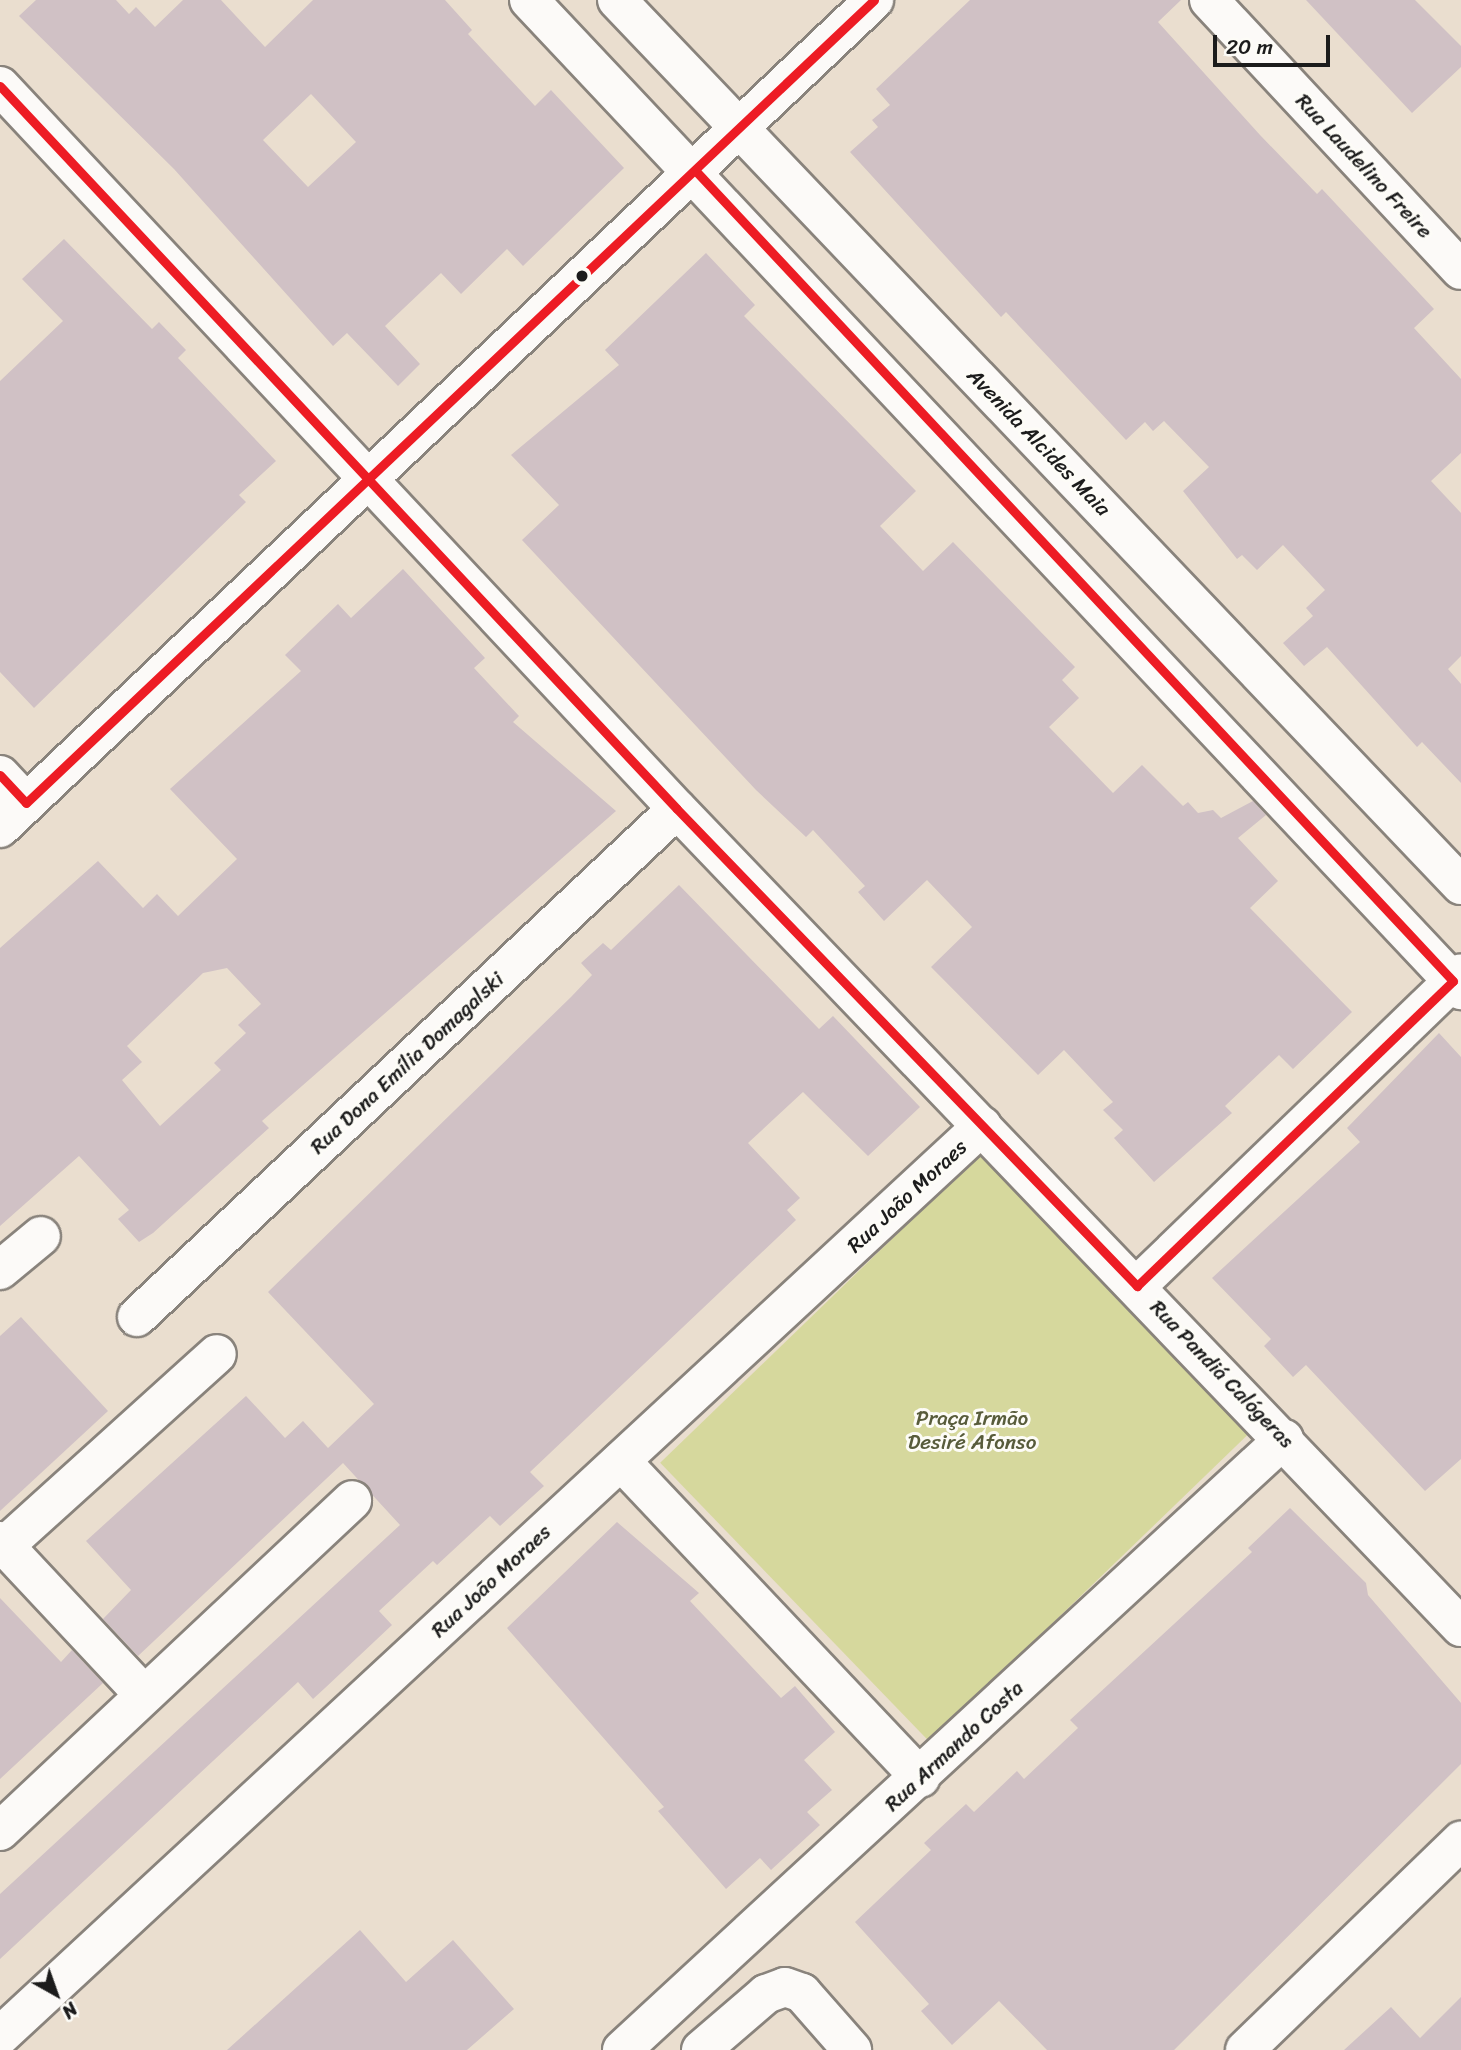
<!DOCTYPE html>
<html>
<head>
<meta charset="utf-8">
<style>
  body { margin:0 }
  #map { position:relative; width:1461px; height:2050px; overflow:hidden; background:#eadecf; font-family:Sriracha,sans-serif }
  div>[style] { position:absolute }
  .green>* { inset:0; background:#d6d89d; transform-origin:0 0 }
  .building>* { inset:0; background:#d0c1c5 }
  .roads { filter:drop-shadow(2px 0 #89837c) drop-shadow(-2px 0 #89837c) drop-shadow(0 2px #89837c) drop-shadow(0 -2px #89837c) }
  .minor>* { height:38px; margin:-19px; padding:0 19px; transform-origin:19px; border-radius:19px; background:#fcfaf8 }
  .bus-1>* { height:9px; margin:-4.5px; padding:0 4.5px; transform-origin:4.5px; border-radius:4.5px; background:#ed1c24 }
  .dots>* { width:19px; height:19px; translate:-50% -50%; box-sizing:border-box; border:4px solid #fdfcf7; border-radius:50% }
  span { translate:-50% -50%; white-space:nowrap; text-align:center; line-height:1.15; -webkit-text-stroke:6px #fdfcf7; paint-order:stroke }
  .street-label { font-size:21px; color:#1c1c1c }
  .park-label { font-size:21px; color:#585c3b }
  .north { position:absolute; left:21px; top:1959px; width:70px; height:70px; -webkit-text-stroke:5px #fdfcf7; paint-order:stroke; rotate:140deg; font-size:19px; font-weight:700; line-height:28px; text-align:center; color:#1c1c1c }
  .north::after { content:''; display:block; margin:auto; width:24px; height:32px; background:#1c1c1c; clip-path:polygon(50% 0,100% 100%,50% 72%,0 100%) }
  .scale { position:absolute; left:1213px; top:35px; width:117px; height:32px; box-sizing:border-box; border:4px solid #1c1c1c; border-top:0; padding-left:9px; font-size:21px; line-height:24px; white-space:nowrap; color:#1c1c1c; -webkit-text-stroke:5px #fdfcf7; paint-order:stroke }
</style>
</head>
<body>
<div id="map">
  <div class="green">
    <div style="left:981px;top:1153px;width:388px;height:446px;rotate:46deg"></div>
  </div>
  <div class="building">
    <div style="clip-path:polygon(evenodd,36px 0,116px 0,129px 14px,136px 7px,155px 27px,183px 0,221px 0,265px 47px,313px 0,445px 0,472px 30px,468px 34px,535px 106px,551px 90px,624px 168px,523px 266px,507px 249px,461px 294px,441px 273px,385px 326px,420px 364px,398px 386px,347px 333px,333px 346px,174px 169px,19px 16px,36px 0,311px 94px,356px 142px,308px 187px,263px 140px,311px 94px)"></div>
    <div style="clip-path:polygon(970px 0,1181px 0,1158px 22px,1260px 135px,1317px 194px,1322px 189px,1434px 309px,1414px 328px,1461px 379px,1461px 453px,1431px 481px,1461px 513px,1461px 656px,1448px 669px,1461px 684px,1461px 783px,1422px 742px,1417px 747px,1327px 647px,1304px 666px,1283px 643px,1313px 616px,1306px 608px,1325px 590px,1283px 545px,1257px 570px,1242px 555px,1237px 559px,1183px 491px,1209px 467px,1164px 421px,1153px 431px,1145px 422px,1126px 440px,1006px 312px,1001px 317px,850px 152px,878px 127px,872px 120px,890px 105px,876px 89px)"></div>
    <div style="clip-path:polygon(1306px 0,1415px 0,1461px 46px,1461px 67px,1412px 113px)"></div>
    <div style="clip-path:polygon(64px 239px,152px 329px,159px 322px,186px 350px,178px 358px,276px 461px,239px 495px,246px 502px,34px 708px,0 672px,0 381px,63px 321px,22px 279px)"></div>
    <div style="clip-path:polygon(706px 253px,755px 305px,744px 316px,916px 491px,880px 526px,923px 571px,953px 542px,1075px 667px,1062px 680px,1079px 698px,1049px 727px,1113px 793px,1142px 765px,1183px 806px,1188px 802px,1198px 813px,1213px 810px,1221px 818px,1253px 801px,1266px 815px,1238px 838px,1278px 881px,1250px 908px,1352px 1012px,1293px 1069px,1279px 1055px,1225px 1106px,1232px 1113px,1154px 1182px,1114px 1138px,1123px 1130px,1103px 1110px,1113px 1102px,1064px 1050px,1038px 1075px,931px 967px,972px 927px,927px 880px,884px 921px,858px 892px,865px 886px,813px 830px,806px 837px,756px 790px,522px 540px,559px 505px,511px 455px,619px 365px,605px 350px)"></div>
    <div style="clip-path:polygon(evenodd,403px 569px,485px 658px,474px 668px,519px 716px,513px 722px,616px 811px,262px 1121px,269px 1128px,153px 1233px,139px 1242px,118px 1219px,129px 1210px,79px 1156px,0 1226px,0 948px,98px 861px,143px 908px,157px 894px,178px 916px,237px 859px,170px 789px,301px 671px,285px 655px,338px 604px,351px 618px,403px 569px,227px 968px,261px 1004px,238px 1025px,246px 1033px,214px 1063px,221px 1070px,160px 1126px,122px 1080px,142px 1062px,127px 1046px,203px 973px,227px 968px)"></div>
    <div style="clip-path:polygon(679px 885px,819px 1029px,833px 1016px,920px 1107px,868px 1156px,803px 1092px,748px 1143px,800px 1198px,787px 1210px,796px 1220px,530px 1472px,544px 1486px,500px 1526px,490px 1516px,437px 1565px,433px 1561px,379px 1611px,392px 1625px,325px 1688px,313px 1699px,298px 1682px,0 1959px,0 1894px,400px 1525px,343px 1463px,138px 1656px,103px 1619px,131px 1590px,86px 1541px,246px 1396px,285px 1438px,303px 1421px,328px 1448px,374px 1404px,268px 1292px,571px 997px,592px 975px,581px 963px,603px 943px,611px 950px)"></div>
    <div style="clip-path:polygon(1439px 1033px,1461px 1057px,1461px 1459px,1425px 1491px,1306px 1365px,1293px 1377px,1264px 1346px,1271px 1339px,1212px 1278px,1360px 1142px,1347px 1128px)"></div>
    <div style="clip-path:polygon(21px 1317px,108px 1411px,0 1511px,0 1336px)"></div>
    <div style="clip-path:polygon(1290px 1508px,1366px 1583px,1368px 1595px,1461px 1703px,1461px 1764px,1174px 2050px,1047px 2050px,999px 2001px,952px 2045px,921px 2011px,929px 2004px,855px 1922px,931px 1850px,924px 1843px,966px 1804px,974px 1812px,1017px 1771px,1024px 1779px,1078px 1728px,1070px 1720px,1252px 1552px,1248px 1548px)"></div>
    <div style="clip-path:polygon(617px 1522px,699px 1593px,690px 1601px,781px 1698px,795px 1686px,835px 1732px,804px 1760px,832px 1790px,807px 1812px,820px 1825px,771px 1870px,760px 1858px,726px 1889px,658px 1811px,664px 1807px,507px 1628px)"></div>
    <div style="clip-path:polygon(0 1598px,61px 1662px,72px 1650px,103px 1683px,0 1779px)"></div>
    <div style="clip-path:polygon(360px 1930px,406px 1982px,453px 1940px,514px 2009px,467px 2050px,227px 2050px)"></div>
    <div style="clip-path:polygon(1461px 1997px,1461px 2050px,1344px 2050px,1391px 2007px,1420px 2038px)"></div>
  </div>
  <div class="roads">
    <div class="minor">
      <div style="left:529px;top:0;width:1360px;rotate:46.73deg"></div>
      <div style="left:617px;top:0;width:1223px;rotate:46.36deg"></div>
      <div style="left:1209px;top:0;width:369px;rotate:47deg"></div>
      <div style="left:0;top:86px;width:990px;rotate:46.88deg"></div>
      <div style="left:677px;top:809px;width:1133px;rotate:46.22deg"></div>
      <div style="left:0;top:775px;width:38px;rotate:47deg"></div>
      <div style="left:0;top:828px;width:1204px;rotate:-43.45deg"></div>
      <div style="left:0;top:1270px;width:53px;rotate:-39.7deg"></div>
      <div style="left:1137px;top:1286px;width:450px;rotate:-44deg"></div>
      <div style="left:137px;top:1317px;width:741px;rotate:-43.25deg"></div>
      <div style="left:621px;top:1461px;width:436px;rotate:46.6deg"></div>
      <div style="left:0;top:1541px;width:209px;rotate:46.9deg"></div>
      <div style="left:0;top:1550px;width:292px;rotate:-42.1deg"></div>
      <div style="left:0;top:1831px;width:483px;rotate:-43.2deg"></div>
      <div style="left:0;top:2036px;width:1339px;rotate:-42.82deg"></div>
      <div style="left:622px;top:2050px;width:901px;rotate:-42.71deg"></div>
      <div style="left:701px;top:2050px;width:86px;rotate:-40.7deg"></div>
      <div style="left:766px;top:1994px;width:20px;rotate:-20deg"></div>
      <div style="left:785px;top:1987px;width:18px;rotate:19deg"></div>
      <div style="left:802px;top:1993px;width:76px;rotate:48.7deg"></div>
      <div style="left:1245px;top:2050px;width:301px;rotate:-44.1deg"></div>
    </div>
  </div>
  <div class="bus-1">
    <div style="left:0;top:86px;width:990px;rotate:46.88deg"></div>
    <div style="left:677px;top:809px;width:663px;rotate:46.04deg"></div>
    <div style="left:1137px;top:1286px;width:439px;rotate:-44deg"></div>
    <div style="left:1453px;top:981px;width:1110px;rotate:-133.07deg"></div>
    <div style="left:0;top:775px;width:38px;rotate:47deg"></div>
    <div style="left:26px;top:803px;width:1168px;rotate:-43.44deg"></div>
  </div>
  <div class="dots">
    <div style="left:582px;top:276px;background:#1c1c1c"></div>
  </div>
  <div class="street-label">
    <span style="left:1364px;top:166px;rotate:47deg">Rua Laudelino Freire</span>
    <span style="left:1039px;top:442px;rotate:46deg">Avenida Alcides Maia</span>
    <span style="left:407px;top:1063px;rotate:-43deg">Rua Dona Emília Domagalski</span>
    <span style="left:907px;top:1196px;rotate:-43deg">Rua João Moraes</span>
    <span style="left:1222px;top:1374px;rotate:46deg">Rua Pandiá Calógeras</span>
    <span style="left:491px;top:1581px;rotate:-43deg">Rua João Moraes</span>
    <span style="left:954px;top:1746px;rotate:-43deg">Rua Armando Costa</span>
  </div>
  <div class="park-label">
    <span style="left:972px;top:1430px">Praça Irmão<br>Desiré Afonso</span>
  </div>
  <div class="north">N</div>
  <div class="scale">20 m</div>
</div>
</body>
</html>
